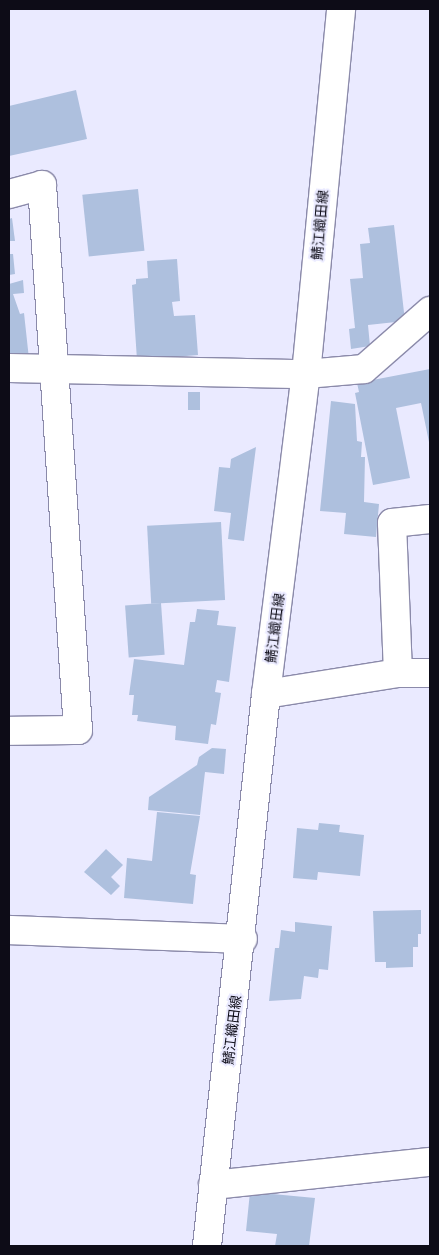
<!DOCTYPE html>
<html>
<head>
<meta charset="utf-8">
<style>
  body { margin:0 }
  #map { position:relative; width:439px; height:1255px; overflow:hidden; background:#eaeaff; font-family:"PT Serif","Noto Sans JP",serif }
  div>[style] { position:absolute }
  .building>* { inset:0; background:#aec0de; transform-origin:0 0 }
  .roads { filter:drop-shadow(1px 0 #8b8aaa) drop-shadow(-1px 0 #8b8aaa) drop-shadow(0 1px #8b8aaa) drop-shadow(0 -1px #8b8aaa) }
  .minor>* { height:28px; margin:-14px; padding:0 14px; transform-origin:14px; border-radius:14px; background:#fff }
  .tertiary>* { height:28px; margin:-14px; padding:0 14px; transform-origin:14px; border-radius:14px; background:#fff }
  .secondary>* { height:28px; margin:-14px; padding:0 14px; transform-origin:14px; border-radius:14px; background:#fff }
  span { translate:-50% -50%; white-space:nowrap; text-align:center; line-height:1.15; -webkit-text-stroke:4px #eaeaff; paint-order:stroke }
  .street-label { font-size:14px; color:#0d0c17 }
  .frame { position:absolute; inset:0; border:10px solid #0d0c17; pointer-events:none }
</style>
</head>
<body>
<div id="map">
  <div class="building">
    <div style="clip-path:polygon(76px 90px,87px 139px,9px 156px,9px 106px)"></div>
    <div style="left:138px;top:189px;width:62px;height:56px;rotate:84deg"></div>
    <div style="clip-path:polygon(12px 218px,15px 241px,9px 241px,9px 219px)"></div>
    <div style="clip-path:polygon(394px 225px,405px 321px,368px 325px,370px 346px,351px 349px,349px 329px,355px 328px,350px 279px,363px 278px,360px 244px,370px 243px,368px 228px)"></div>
    <div style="clip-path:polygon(9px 254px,13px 254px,15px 274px,9px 275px)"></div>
    <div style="clip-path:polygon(177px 259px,180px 301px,172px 302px,174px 316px,195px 315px,198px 355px,137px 360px,132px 285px,136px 284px,136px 279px,148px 278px,147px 261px)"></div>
    <div style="clip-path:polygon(23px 280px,24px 293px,13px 294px,20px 314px,24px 313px,29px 359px,9px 361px,9px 284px)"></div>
    <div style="clip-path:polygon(430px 369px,430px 447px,421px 403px,396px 408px,410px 478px,373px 485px,355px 393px,359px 392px,357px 383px)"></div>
    <div style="left:188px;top:392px;width:12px;height:18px"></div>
    <div style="clip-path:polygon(331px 401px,355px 404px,357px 441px,362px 442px,361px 457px,365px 457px,364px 502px,379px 504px,376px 537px,344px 534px,346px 513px,320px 511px)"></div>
    <div style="clip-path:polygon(256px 447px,244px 541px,228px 539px,231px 513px,214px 511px,219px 467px,230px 468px,231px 459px)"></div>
    <div style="left:221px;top:522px;width:78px;height:74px;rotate:87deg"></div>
    <div style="left:161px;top:603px;width:52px;height:36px;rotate:86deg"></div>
    <div style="clip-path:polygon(197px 609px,219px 611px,217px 625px,236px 627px,229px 682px,217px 680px,215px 692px,221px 693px,216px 725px,211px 724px,208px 744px,175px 740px,176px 726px,137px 721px,138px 715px,132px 715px,134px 695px,129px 695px,134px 659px,184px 665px,190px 622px,195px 622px)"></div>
    <div style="clip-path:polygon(212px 748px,226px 749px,224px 774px,205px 772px,200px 815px,148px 810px,149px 797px,197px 765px,199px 757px)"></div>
    <div style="clip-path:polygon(157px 812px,200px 816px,190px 874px,196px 875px,193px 904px,124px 898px,127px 858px,152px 861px)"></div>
    <div style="clip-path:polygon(319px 823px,340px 825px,339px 832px,364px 835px,360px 876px,318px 872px,317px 880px,293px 878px,297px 828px,318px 830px)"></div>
    <div style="clip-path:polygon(106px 849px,123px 865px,111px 877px,120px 886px,111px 895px,84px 872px)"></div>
    <div style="clip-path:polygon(421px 910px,421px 934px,418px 934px,418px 947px,413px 947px,413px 967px,386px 968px,386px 962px,375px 962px,373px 911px)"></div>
    <div style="clip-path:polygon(295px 922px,332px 926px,328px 970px,319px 969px,318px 978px,304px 976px,301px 999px,269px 1001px,275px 948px,279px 948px,281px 930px,295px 932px)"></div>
    <div style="clip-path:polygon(250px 1192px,315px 1198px,309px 1246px,275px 1246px,277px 1234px,246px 1231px)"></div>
  </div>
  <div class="roads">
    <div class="minor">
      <div style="left:9px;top:194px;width:34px;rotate:-15deg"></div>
      <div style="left:42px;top:185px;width:546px;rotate:86.22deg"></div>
      <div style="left:78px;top:730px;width:69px;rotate:179.2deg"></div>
      <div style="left:9px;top:368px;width:297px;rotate:1.2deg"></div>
      <div style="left:306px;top:374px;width:58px;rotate:-4.9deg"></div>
      <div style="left:364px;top:369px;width:88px;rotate:-41.3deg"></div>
      <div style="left:398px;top:673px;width:150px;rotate:-92.3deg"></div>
      <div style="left:392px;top:523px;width:38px;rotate:-6deg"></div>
      <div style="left:266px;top:694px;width:134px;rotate:-9deg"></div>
      <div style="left:398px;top:673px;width:32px"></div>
      <div style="left:213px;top:1185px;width:218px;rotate:-6.1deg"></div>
    </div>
    <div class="tertiary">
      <div style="left:9px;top:930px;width:234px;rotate:2.2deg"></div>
    </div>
    <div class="secondary">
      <div style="left:207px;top:1246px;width:555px;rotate:-83.9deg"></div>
      <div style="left:266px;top:694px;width:322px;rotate:-82.9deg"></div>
      <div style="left:306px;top:374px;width:367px;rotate:-84.5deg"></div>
    </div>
  </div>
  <div class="street-label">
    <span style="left:320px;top:225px;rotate:-85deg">鯖江織田線</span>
    <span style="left:275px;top:628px;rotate:-83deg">鯖江織田線</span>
    <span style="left:232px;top:1030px;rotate:-83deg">鯖江織田線</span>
  </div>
  <div class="frame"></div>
</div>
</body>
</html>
